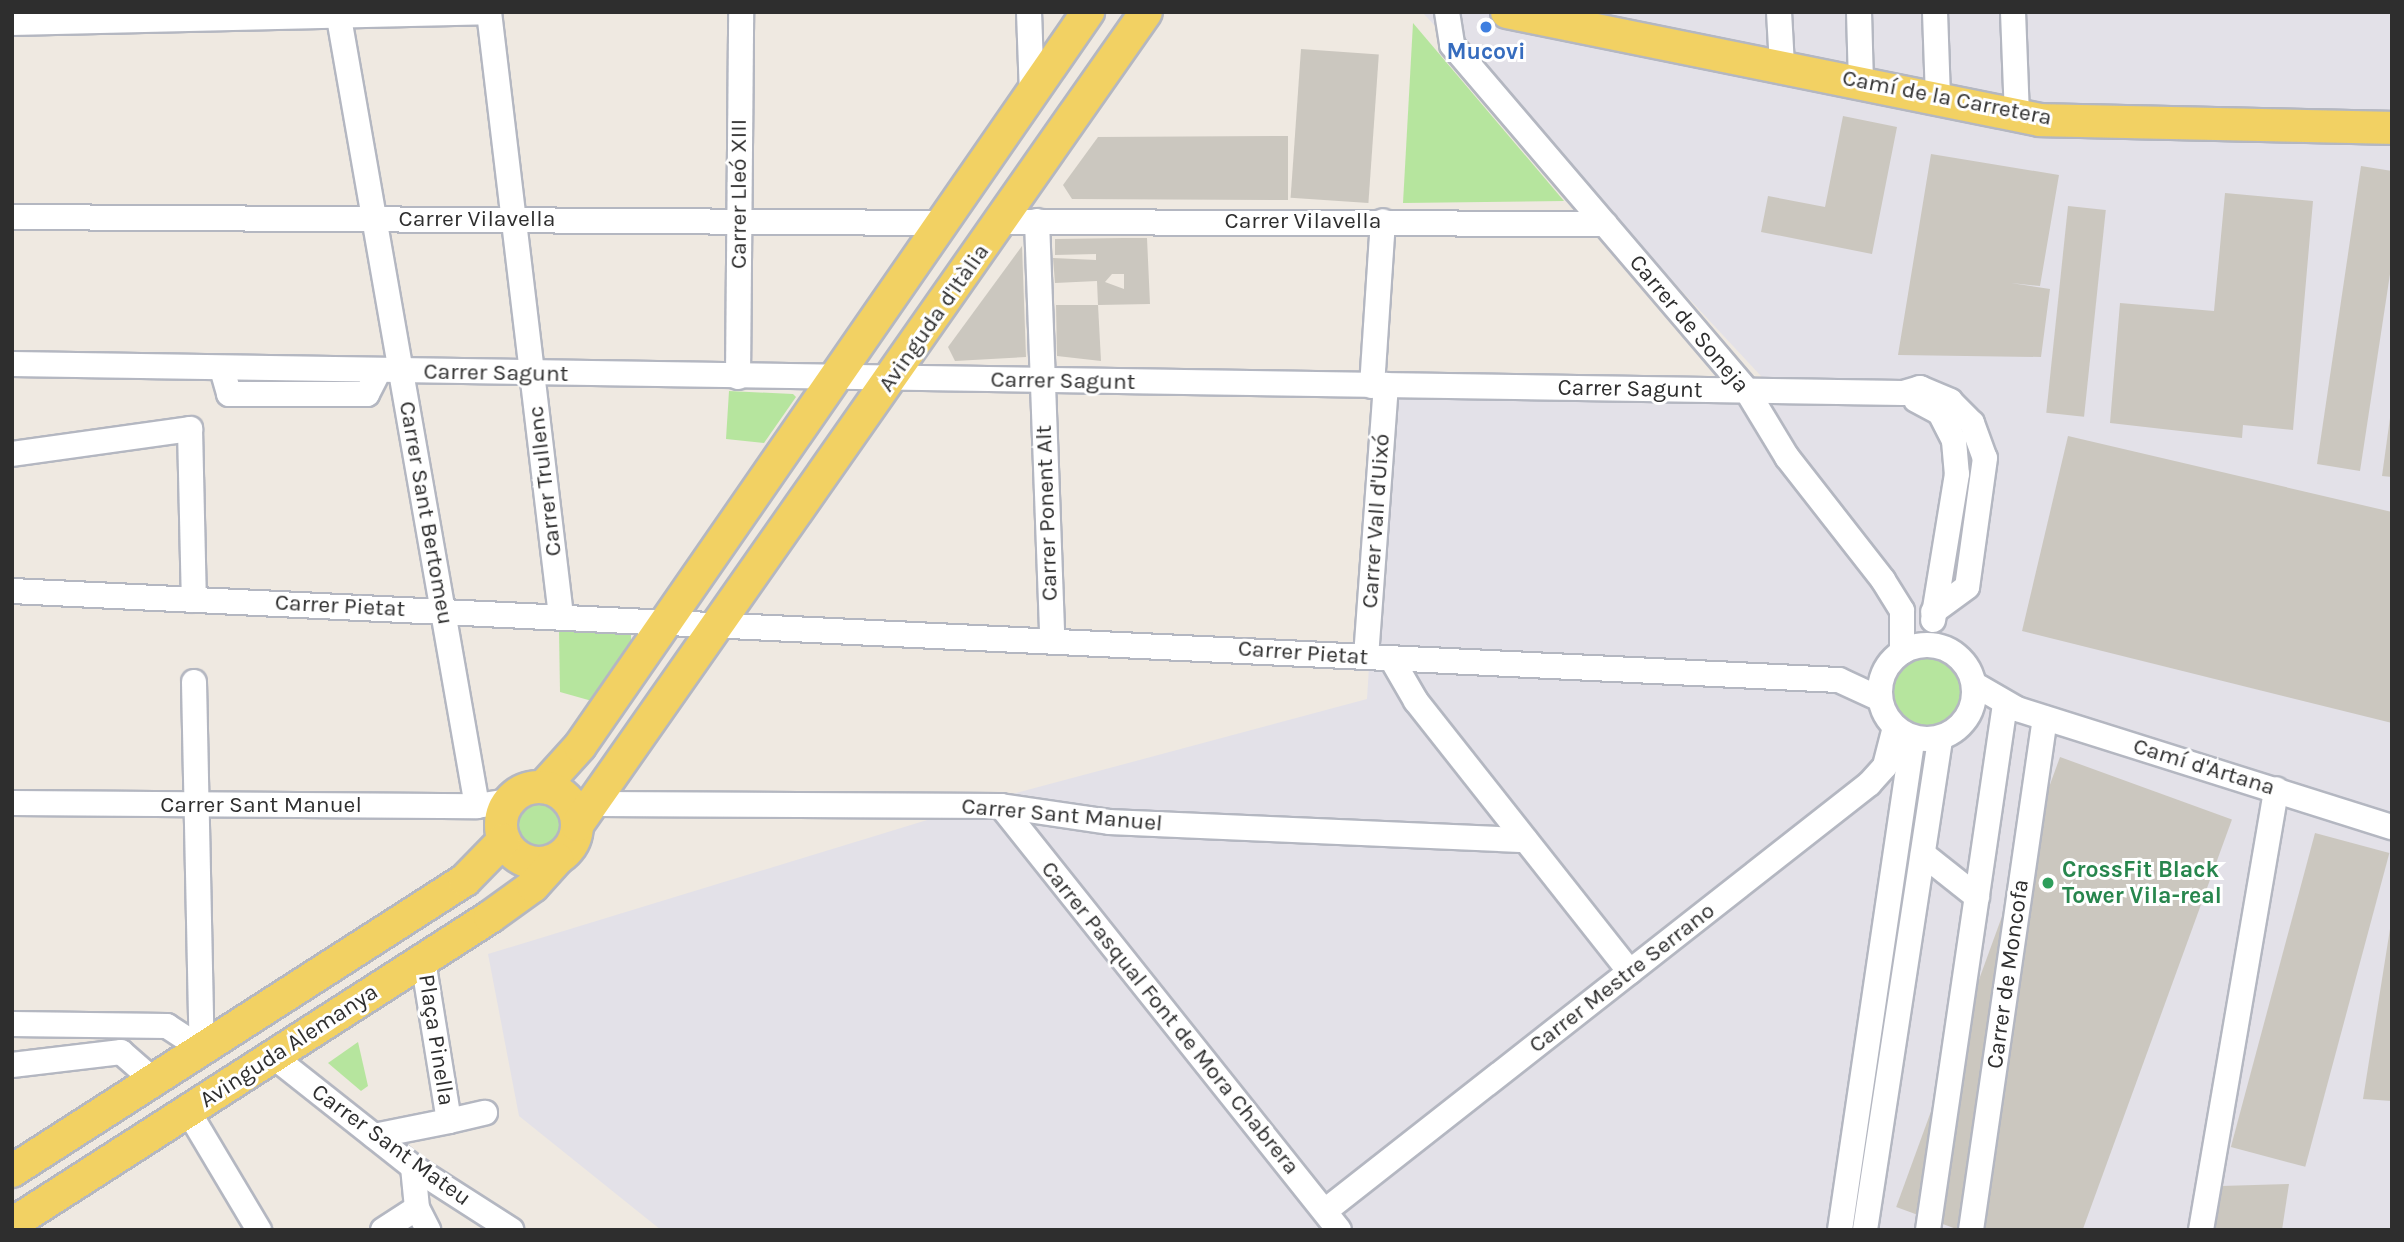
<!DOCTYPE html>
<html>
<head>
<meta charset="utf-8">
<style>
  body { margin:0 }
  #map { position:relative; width:2404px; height:1242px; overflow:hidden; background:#efe9e1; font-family:Karla,sans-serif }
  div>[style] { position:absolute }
  .industrial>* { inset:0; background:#e3e1e8 }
  .green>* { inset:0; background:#b6e59e }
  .round { border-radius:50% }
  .building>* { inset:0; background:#cbc7bf; transform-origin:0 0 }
  .roads { filter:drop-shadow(2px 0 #b4b7c1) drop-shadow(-2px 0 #b4b7c1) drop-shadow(0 2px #b4b7c1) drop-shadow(0 -2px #b4b7c1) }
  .minor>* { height:24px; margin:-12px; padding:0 12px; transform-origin:12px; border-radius:12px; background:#fff }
  .minor>.ring { margin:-12px; padding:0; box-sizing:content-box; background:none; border:24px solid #fff; border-radius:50% }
  .major>* { height:32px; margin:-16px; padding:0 16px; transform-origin:16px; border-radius:16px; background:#f2d163 }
  .major>.ring { margin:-16px; padding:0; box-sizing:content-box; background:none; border:32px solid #f2d163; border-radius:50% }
  .dots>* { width:19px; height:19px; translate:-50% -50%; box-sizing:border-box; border:4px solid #fff; border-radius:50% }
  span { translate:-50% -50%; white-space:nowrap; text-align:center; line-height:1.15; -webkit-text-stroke:6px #fff; paint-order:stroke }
  .shop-label { font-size:23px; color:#366cbe; font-weight:700 }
  .street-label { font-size:23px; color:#2e2e2e }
  .leisure-label { font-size:23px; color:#27864d; font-weight:700 }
  .left { translate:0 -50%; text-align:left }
  .frame { position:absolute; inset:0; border:14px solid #2e2e2e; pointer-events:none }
</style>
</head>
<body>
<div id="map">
  <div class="industrial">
    <div style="clip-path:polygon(1422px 12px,2392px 12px,2392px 1230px,661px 1230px,519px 1116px,488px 954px,1009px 795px,1367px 699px,1386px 396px,1774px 390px)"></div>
  </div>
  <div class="green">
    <div style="clip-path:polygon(1413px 23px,1564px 201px,1403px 203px)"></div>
    <div style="clip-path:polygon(729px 391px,793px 394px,796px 397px,764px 443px,726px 439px)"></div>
    <div style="clip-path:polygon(559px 630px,631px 634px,631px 646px,592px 701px,560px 692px)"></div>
    <div class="round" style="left:1893px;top:653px;width:74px;height:74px"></div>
    <div class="round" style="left:517px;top:804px;width:44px;height:44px"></div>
    <div style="clip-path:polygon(358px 1042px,368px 1086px,361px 1091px,328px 1063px)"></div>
  </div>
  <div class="building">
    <div style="left:1301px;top:49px;width:78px;height:149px;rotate:4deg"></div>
    <div style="clip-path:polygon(1843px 116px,1897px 127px,1872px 254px,1761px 232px,1768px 196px,1825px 207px)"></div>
    <div style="clip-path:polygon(1288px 136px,1288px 200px,1072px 199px,1063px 185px,1098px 137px)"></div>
    <div style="clip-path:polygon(1931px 154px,2059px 175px,2040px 286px,2011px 283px,2050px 289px,2041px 357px,1898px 355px)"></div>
    <div style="clip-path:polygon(2361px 166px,2392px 171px,2392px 261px,2360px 471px,2317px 464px)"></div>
    <div style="clip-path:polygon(2225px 193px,2313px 201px,2293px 430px,2243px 425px,2242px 438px,2110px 423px,2120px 303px,2214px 311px)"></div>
    <div style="left:2068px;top:206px;width:38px;height:208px;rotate:6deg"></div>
    <div style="clip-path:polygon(evenodd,1123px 238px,1147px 238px,1150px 304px,1098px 305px,1097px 281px,1055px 283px,1053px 258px,1096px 260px,1096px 254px,1055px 255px,1055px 239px,1123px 238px,1112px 274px,1124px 274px,1124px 289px,1105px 282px,1112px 274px)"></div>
    <div style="clip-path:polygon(1022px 246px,1026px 357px,955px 361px,948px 347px)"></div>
    <div style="clip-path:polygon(1056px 305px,1098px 305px,1101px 361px,1057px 356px)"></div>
    <div style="clip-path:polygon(2390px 418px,2392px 418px,2392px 477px,2382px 476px)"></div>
    <div style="clip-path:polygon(2068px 436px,2392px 512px,2392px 723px,2022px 631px)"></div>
    <div style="left:2060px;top:757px;width:183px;height:479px;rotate:20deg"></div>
    <div style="left:2315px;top:833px;width:77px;height:325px;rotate:15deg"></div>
    <div style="clip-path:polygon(2390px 929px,2392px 1101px,2363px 1099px)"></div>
    <div style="clip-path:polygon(2289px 1184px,2282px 1230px,2214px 1230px,2221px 1186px)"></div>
  </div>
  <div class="roads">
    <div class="minor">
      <div style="left:338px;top:12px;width:806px;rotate:80.07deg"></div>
      <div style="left:489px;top:12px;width:608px;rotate:83.2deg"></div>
      <div style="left:1029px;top:12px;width:82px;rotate:87.9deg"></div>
      <div style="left:1447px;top:12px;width:33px;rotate:81deg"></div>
      <div style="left:1452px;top:45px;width:455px;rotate:49.5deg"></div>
      <div style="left:1747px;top:391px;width:77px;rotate:58.8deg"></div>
      <div style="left:1787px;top:457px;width:156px;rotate:52deg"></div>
      <div style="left:1883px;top:580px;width:36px;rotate:58deg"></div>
      <div style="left:1902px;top:611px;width:41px;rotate:90deg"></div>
      <div style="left:1779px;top:12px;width:53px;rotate:86.8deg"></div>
      <div style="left:1859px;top:12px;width:70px;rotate:88.4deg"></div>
      <div style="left:1935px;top:12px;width:86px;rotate:88deg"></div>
      <div style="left:2013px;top:12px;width:103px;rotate:87.8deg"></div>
      <div style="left:12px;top:23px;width:475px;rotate:-1.3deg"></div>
      <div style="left:12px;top:217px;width:931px;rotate:0.37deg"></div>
      <div style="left:1037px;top:221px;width:417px;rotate:87.9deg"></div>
      <div style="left:1001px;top:222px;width:604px;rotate:0.19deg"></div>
      <div style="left:12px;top:364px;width:1891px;rotate:0.88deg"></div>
      <div style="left:1903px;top:393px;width:18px;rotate:-16deg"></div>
      <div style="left:1920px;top:388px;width:33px;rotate:23deg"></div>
      <div style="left:1950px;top:401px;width:31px;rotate:45deg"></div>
      <div style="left:1972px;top:423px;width:37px;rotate:70deg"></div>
      <div style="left:1985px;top:458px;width:130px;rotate:97.9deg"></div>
      <div style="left:1967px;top:587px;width:42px;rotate:143.7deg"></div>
      <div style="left:222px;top:369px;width:26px;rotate:74deg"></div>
      <div style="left:229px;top:394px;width:138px"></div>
      <div style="left:367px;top:394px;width:25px;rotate:-63deg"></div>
      <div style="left:738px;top:377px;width:365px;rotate:-89.5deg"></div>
      <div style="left:1372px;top:386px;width:165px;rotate:-86.2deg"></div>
      <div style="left:1916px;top:400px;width:27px;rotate:28deg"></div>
      <div style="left:1940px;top:413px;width:31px;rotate:63deg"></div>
      <div style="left:1954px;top:441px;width:33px;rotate:85deg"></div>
      <div style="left:1957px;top:474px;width:148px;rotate:99.3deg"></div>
      <div style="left:12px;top:454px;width:180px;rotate:-8deg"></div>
      <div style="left:190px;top:429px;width:171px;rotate:88.7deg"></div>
      <div style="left:12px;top:591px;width:1829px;rotate:2.79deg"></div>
      <div style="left:1839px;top:680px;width:45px;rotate:24.9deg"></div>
      <div class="ring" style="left:1880px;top:645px;width:70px;height:70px"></div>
      <div style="left:1366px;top:657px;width:273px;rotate:-85.8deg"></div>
      <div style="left:1391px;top:658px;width:50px;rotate:59.8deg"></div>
      <div style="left:1416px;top:701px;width:345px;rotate:51.7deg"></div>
      <div style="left:194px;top:682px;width:367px;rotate:88.8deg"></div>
      <div style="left:1974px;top:684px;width:50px;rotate:30.2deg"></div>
      <div style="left:2017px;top:709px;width:393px;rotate:17.5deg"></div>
      <div style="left:12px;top:803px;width:465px;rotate:0.4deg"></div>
      <div style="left:477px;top:806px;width:33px;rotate:-9deg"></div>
      <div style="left:597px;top:804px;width:404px;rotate:0.3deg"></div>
      <div style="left:1001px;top:806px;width:109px;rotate:8.4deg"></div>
      <div style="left:1109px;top:822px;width:417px;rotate:2.5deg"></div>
      <div style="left:1001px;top:806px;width:542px;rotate:51.44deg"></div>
      <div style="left:1923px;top:854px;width:69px;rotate:38.5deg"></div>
      <div style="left:12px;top:1024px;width:155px;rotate:0.7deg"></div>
      <div style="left:167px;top:1026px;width:42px;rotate:33.3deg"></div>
      <div style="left:273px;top:1056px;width:179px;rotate:38.4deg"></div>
      <div style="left:413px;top:1167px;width:117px;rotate:32.7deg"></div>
      <div style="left:12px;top:1065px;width:110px;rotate:-6.8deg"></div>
      <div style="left:121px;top:1052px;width:43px;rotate:41.2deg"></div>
      <div style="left:188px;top:1111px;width:139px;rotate:59.2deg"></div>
      <div style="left:449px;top:1121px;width:37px;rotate:-13deg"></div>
      <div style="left:374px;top:1136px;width:76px;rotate:-11.3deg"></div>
      <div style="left:449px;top:1121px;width:163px;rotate:-99.2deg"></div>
      <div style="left:413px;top:1167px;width:41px;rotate:84.4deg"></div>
      <div style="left:417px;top:1208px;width:25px;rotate:63deg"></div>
      <div style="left:1325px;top:1211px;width:692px;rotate:-38.13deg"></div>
      <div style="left:1869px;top:784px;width:24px;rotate:-48deg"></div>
      <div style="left:1885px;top:766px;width:40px;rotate:-75.6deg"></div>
      <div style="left:383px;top:1230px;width:40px;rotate:-32.9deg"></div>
      <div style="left:1840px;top:1230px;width:497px;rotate:-81.6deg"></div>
      <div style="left:1865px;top:1230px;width:498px;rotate:-81.3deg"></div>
      <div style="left:1928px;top:1230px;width:525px;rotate:-81.67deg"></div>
      <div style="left:1971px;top:1230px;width:517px;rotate:-81.78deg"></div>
      <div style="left:2201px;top:1230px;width:447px;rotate:-80.3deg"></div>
    </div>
    <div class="major">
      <div style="left:1507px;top:12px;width:544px;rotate:11.45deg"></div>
      <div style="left:2040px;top:120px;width:352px;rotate:1.3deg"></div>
      <div style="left:543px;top:787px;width:55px;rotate:-47.9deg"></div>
      <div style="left:580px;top:746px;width:893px;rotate:-55.31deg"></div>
      <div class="ring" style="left:501px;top:787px;width:44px;height:44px"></div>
      <div style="left:577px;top:825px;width:992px;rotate:-55.01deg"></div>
      <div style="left:12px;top:1171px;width:538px;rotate:-32.72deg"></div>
      <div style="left:465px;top:880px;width:56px;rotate:-45.7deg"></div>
      <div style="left:12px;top:1224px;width:568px;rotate:-32.71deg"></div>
      <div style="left:490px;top:917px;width:53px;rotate:-35.8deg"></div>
      <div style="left:533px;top:886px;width:36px;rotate:-48deg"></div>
    </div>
  </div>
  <div class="dots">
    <div style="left:1486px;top:27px;background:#3f7fe0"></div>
    <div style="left:2048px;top:883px;background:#2e9e5b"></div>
  </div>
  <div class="shop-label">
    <span style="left:1486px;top:52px">Mucovi</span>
  </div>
  <div class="street-label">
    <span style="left:1947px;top:98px;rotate:11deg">Camí de la Carretera</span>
    <span style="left:739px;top:194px;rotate:-90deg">Carrer Lleó XIII</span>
    <span style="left:477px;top:219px">Carrer Vilavella</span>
    <span style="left:1303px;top:221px">Carrer Vilavella</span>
    <span style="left:934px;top:318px;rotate:-55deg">Avinguda d'Itàlia</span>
    <span style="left:1689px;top:324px;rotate:50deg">Carrer de Soneja</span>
    <span style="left:496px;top:373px;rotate:1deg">Carrer Sagunt</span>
    <span style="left:1063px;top:381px;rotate:1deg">Carrer Sagunt</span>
    <span style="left:1630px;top:389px;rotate:1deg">Carrer Sagunt</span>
    <span style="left:545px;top:481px;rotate:-97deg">Carrer Trullenc</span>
    <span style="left:426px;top:513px;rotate:80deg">Carrer Sant Bertomeu</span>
    <span style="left:1047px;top:513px;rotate:-92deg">Carrer Ponent Alt</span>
    <span style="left:1376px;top:521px;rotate:-86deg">Carrer Vall d'Uixó</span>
    <span style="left:340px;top:606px;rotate:3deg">Carrer Pietat</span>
    <span style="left:1303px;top:653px;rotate:4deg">Carrer Pietat</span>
    <span style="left:2204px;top:767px;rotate:17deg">Camí d'Artana</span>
    <span style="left:261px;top:805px">Carrer Sant Manuel</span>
    <span style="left:1062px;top:815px;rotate:5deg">Carrer Sant Manuel</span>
    <span style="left:2008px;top:974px;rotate:-82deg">Carrer de Moncofa</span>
    <span style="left:1622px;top:978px;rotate:-38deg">Carrer Mestre Serrano</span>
    <span style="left:1170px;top:1018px;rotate:51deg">Carrer Pasqual Font de Mora Chabrera</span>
    <span style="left:436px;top:1040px;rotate:81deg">Plaça Pinella</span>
    <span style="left:289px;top:1046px;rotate:-33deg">Avinguda Alemanya</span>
    <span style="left:391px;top:1145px;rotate:36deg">Carrer Sant Mateu</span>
  </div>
  <div class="leisure-label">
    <span class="left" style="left:2062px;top:883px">CrossFit Black<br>Tower Vila-real</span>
  </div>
  <div class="frame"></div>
</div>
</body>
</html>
